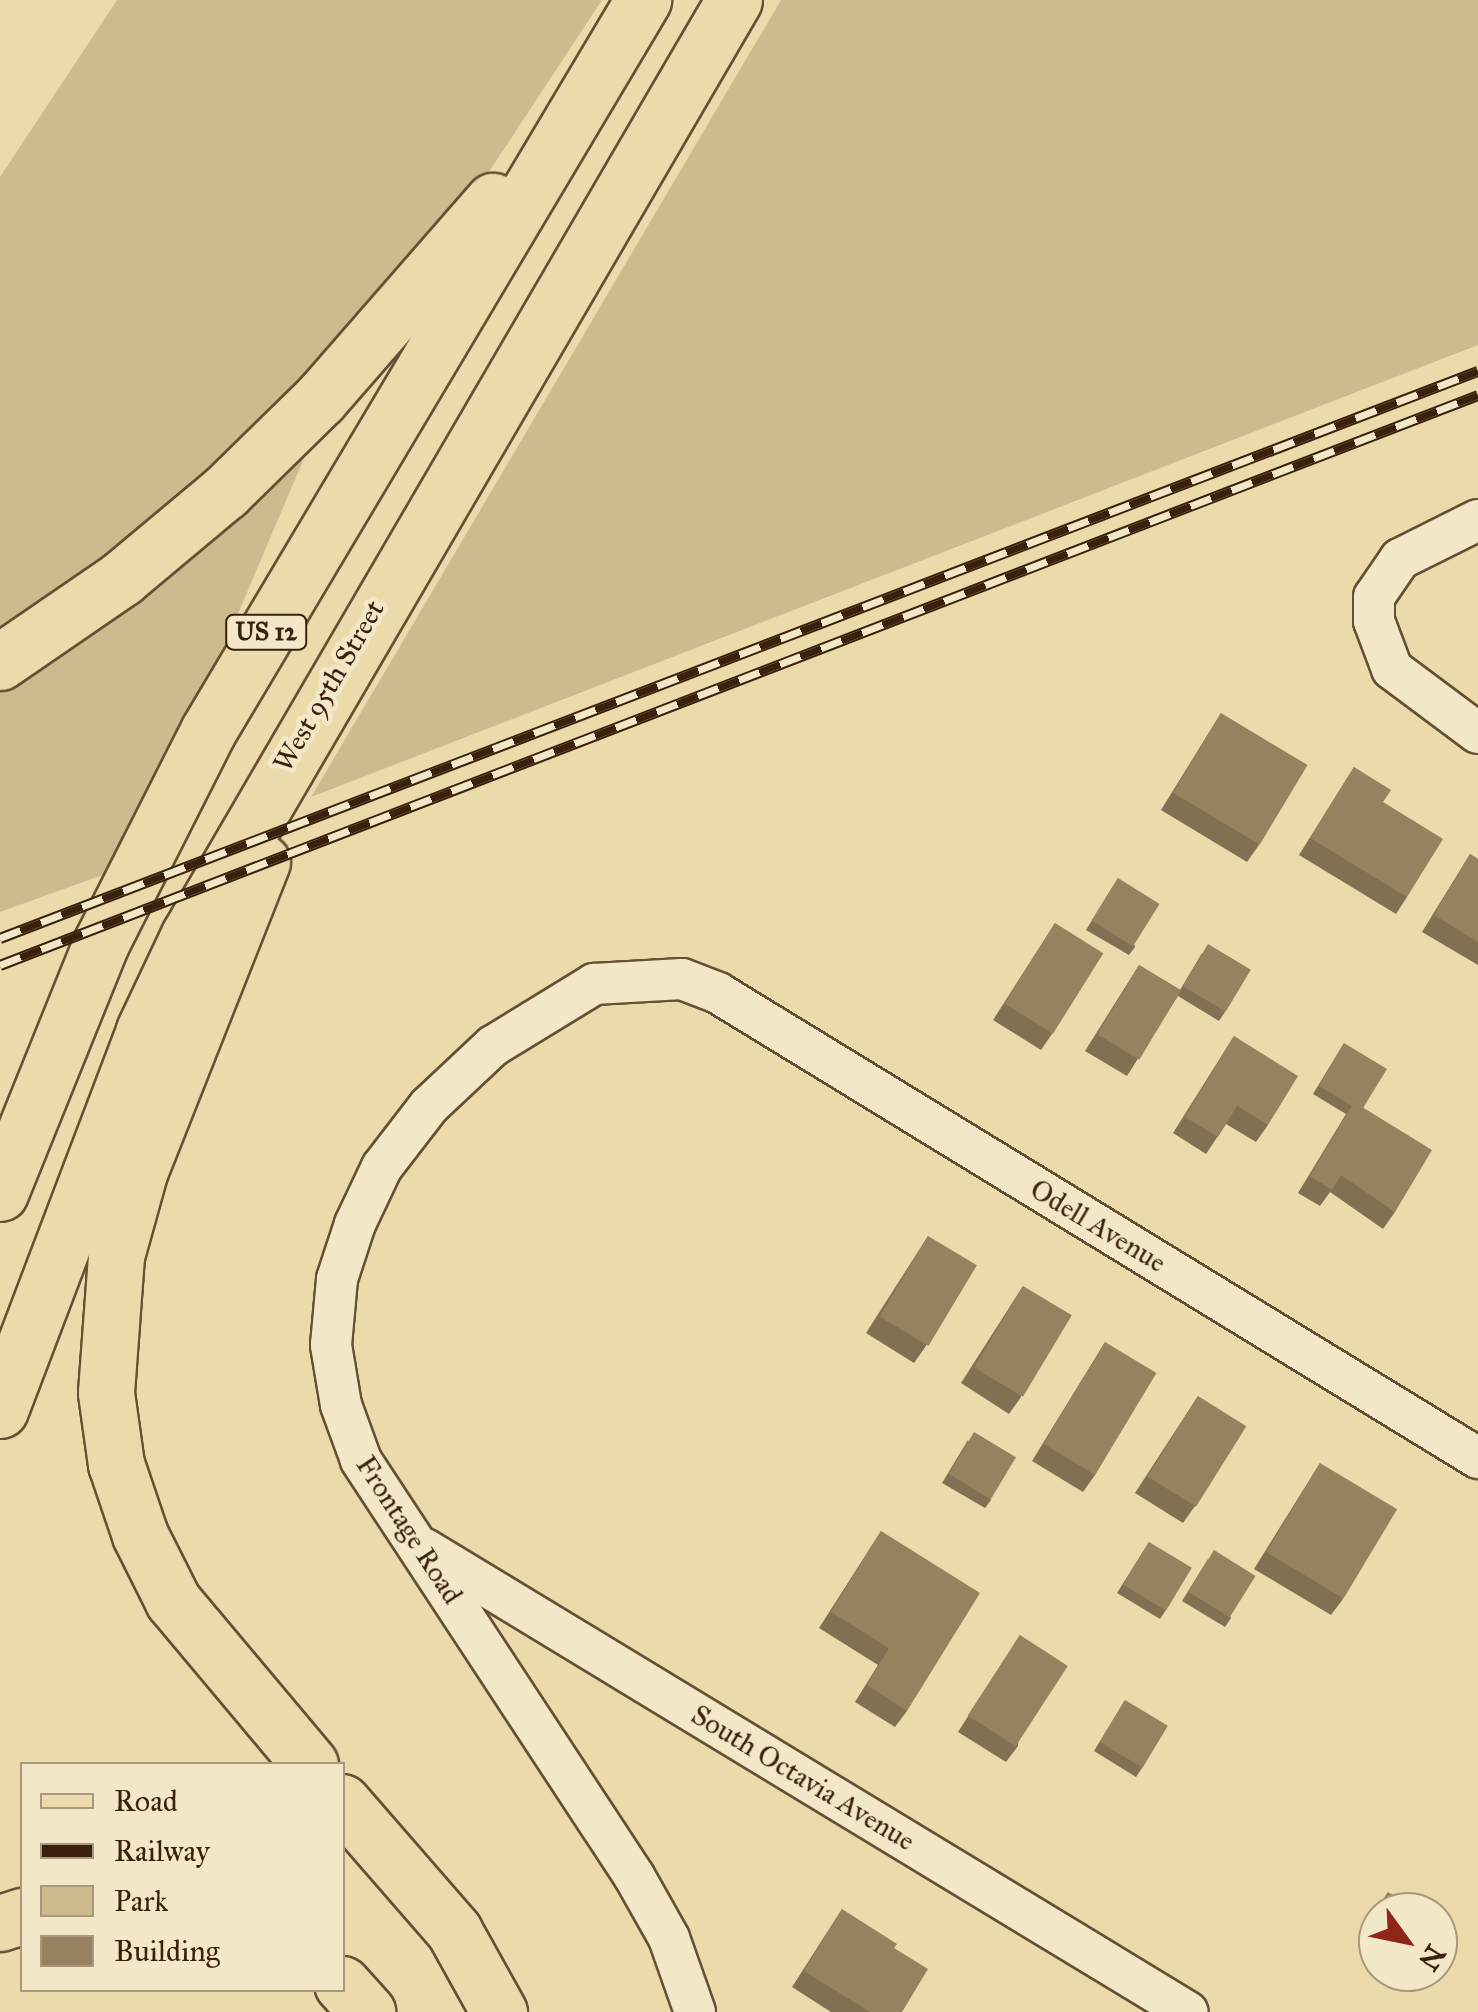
<!DOCTYPE html>
<html>
<head>
<meta charset="utf-8">
<style>
  body { margin:0 }
  #map { position:relative; width:1478px; height:2012px; overflow:hidden; background:#ebdbaa; font-family:"IM FELL Great Primer",serif }
  div>[style] { position:absolute }
  .green>* { inset:0; background:#cdbb8f }
  .roads { filter:drop-shadow(2px 0 #665034) drop-shadow(-2px 0 #665034) drop-shadow(0 2px #665034) drop-shadow(0 -2px #665034) }
  .minor>* { height:40px; margin:-20px; padding:0 20px; transform-origin:20px; border-radius:20px; background:#f2e8c8 }
  .primary>* { height:55px; margin:-27.5px; padding:0 27.5px; transform-origin:27.5px; border-radius:27.5px; background:#ebdbaa }
  .rail>* { height:11px; margin-top:-5.5px; transform-origin:0; background:repeating-linear-gradient(90deg,#f2e8c8 0 22px,#3a210d 0 44px); box-sizing:border-box; border-block:2px solid #3a210d }
  .wall>* { inset:0; background:#817052 }
  .building>* { inset:0; background:#96825f; transform-origin:0 0 }
  span { translate:-50% -50%; white-space:nowrap; text-align:center; line-height:1.15; -webkit-text-stroke:9px #f2e8c8; paint-order:stroke }
  .shield-label span { padding:2px 8px; background:#f2e8c8; border:2px solid; border-radius:8px; -webkit-text-stroke-width:0 }
  .shield-label { font-size:25px; color:#3a210d; font-weight:700 }
  .street-label { font-size:28px; color:#3a210d }
  .legend { position:absolute; left:20px; top:1762px; width:325px; height:230px; box-sizing:border-box; background:#f2e8c8; border:2px solid #a8987d; margin:0; padding:12px 18px; list-style:none; font-size:30px; color:#3a210d }
  .legend li { display:flex; align-items:center; gap:20px; height:50px }
  .legend b { width:50px; border:2px solid #a8987d }
  .north { position:absolute; left:1358px; top:1892px; width:100px; height:100px; box-sizing:border-box; background:#f2e8c8; border:2px solid #a8987d; border-radius:50%; rotate:123deg; font-size:28px; font-weight:700; line-height:40px; text-align:center; color:#3a210d }
  .north::after { content:''; display:block; margin:auto; width:35px; height:45px; background:#8f2418; clip-path:polygon(50% 0,100% 100%,50% 72%,0 100%) }
</style>
</head>
<body>
<div id="map">
  <div class="green">
    <div style="clip-path:polygon(117px 0,602px 0,483px 181px,271px 423px,0 644px,0 177px)"></div>
    <div style="clip-path:polygon(781px 0,1478px 0,1478px 345px,311px 797px)"></div>
    <div style="clip-path:polygon(308px 449px,208px 684px,111px 872px,0 912px,0 686px)"></div>
  </div>
  <div class="roads">
    <div class="minor">
      <div style="left:1478px;top:520px;width:87px;rotate:153.4deg"></div>
      <div style="left:1400px;top:559px;width:46px;rotate:124.4deg"></div>
      <div style="left:1374px;top:597px;width:24px;rotate:90deg"></div>
      <div style="left:1374px;top:621px;width:51px;rotate:69.4deg"></div>
      <div style="left:1392px;top:669px;width:107px;rotate:36.7deg"></div>
      <div style="left:425px;top:1549px;width:892px;rotate:31.25deg"></div>
      <div style="left:695px;top:2012px;width:78px;rotate:-109.4deg"></div>
      <div style="left:669px;top:1938px;width:71px;rotate:-119.4deg"></div>
      <div style="left:634px;top:1876px;width:498px;rotate:-123.3deg"></div>
      <div style="left:361px;top:1460px;width:59px;rotate:-110deg"></div>
      <div style="left:341px;top:1405px;width:61px;rotate:-99.5deg"></div>
      <div style="left:331px;top:1345px;width:66px;rotate:-84.8deg"></div>
      <div style="left:337px;top:1279px;width:58px;rotate:-71.9deg"></div>
      <div style="left:355px;top:1224px;width:63px;rotate:-64.7deg"></div>
      <div style="left:382px;top:1167px;width:77px;rotate:-52.4deg"></div>
      <div style="left:429px;top:1106px;width:88px;rotate:-43.2deg"></div>
      <div style="left:493px;top:1046px;width:119px;rotate:-31.5deg"></div>
      <div style="left:594px;top:984px;width:88px;rotate:-3.3deg"></div>
      <div style="left:682px;top:979px;width:39px;rotate:21deg"></div>
      <div style="left:718px;top:993px;width:891px;rotate:31.46deg"></div>
    </div>
    <div class="primary">
      <div style="left:0;top:662px;width:148px;rotate:-34.5deg"></div>
      <div style="left:122px;top:578px;width:134px;rotate:-39.9deg"></div>
      <div style="left:225px;top:492px;width:133px;rotate:-44.4deg"></div>
      <div style="left:320px;top:399px;width:263px;rotate:-48.9deg"></div>
      <div style="left:262px;top:862px;width:334px;rotate:111.6deg"></div>
      <div style="left:139px;top:1173px;width:86px;rotate:105.5deg"></div>
      <div style="left:116px;top:1256px;width:137px;rotate:94.2deg"></div>
      <div style="left:106px;top:1393px;width:72px;rotate:82deg"></div>
      <div style="left:116px;top:1464px;width:75px;rotate:71.3deg"></div>
      <div style="left:140px;top:1535px;width:74px;rotate:63.4deg"></div>
      <div style="left:173px;top:1601px;width:213px;rotate:50deg"></div>
      <div style="left:0;top:1193px;width:270px;rotate:-68deg"></div>
      <div style="left:101px;top:943px;width:237px;rotate:-63.2deg"></div>
      <div style="left:208px;top:731px;width:851px;rotate:-59.24deg"></div>
      <div style="left:0;top:1410px;width:406px;rotate:-69.2deg"></div>
      <div style="left:144px;top:1030px;width:105px;rotate:-64.7deg"></div>
      <div style="left:189px;top:935px;width:1082px;rotate:-59.76deg"></div>
      <div style="left:342px;top:1802px;width:171px;rotate:49deg"></div>
      <div style="left:454px;top:1931px;width:93px;rotate:60.9deg"></div>
      <div style="left:0;top:1923px;width:23px;rotate:-18deg"></div>
      <div style="left:342px;top:1984px;width:38px;rotate:48deg"></div>
    </div>
  </div>
  <div class="rail">
    <div style="left:0;top:938px;width:1583px;rotate:-20.99deg"></div>
    <div style="left:0;top:965px;width:1584px;rotate:-21.09deg"></div>
  </div>
  <div class="wall">
    <div style="clip-path:polygon(1221px 713px,1259px 845px,1247px 862px,1161px 810px)"></div>
    <div style="clip-path:polygon(1354px 767px,1383px 802px,1407px 897px,1396px 914px,1299px 855px)"></div>
    <div style="clip-path:polygon(1470px 854px,1478px 859px,1478px 965px,1422px 932px)"></div>
    <div style="clip-path:polygon(1118px 878px,1135px 947px,1129px 955px,1086px 930px)"></div>
    <div style="clip-path:polygon(1055px 923px,1052px 1034px,1041px 1050px,993px 1020px)"></div>
    <div style="clip-path:polygon(1202px 953px,1225px 1012px,1219px 1021px,1178px 996px,1127px 1076px,1085px 1051px,1139px 965px,1180px 990px)"></div>
    <div style="clip-path:polygon(1234px 1036px,1268px 1125px,1256px 1142px,1226px 1124px,1206px 1154px,1173px 1133px)"></div>
    <div style="clip-path:polygon(1344px 1043px,1395px 1212px,1383px 1229px,1330px 1192px,1320px 1206px,1298px 1193px,1346px 1114px,1313px 1094px)"></div>
    <div style="clip-path:polygon(928px 1236px,926px 1346px,914px 1363px,866px 1333px)"></div>
    <div style="clip-path:polygon(1023px 1286px,1021px 1397px,1009px 1414px,961px 1383px)"></div>
    <div style="clip-path:polygon(1105px 1342px,1095px 1475px,1083px 1492px,1032px 1461px)"></div>
    <div style="clip-path:polygon(1198px 1396px,1195px 1506px,1183px 1523px,1135px 1493px)"></div>
    <div style="clip-path:polygon(968px 1440px,991px 1500px,985px 1508px,942px 1483px)"></div>
    <div style="clip-path:polygon(1320px 1463px,1343px 1599px,1331px 1615px,1254px 1569px)"></div>
    <div style="clip-path:polygon(881px 1531px,907px 1711px,895px 1727px,855px 1702px,878px 1665px,819px 1628px)"></div>
    <div style="clip-path:polygon(1149px 1542px,1166px 1610px,1160px 1619px,1117px 1593px)"></div>
    <div style="clip-path:polygon(1208px 1559px,1231px 1618px,1225px 1627px,1182px 1601px)"></div>
    <div style="clip-path:polygon(1020px 1635px,1018px 1746px,1006px 1762px,958px 1732px)"></div>
    <div style="clip-path:polygon(1125px 1700px,1142px 1768px,1136px 1777px,1094px 1751px)"></div>
    <div style="clip-path:polygon(1388px 1892px,1378px 1912px,1378px 1949px,1359px 1937px)"></div>
    <div style="clip-path:polygon(842px 1909px,902px 2012px,831px 2012px,792px 1987px)"></div>
  </div>
  <div class="building">
    <div style="left:1221px;top:713px;width:101px;height:93px;rotate:31deg"></div>
    <div style="clip-path:polygon(1354px 767px,1391px 790px,1383px 802px,1443px 839px,1407px 897px,1310px 838px)"></div>
    <div style="clip-path:polygon(1470px 854px,1478px 859px,1478px 942px,1434px 915px)"></div>
    <div style="left:1118px;top:878px;width:49px;height:50px;rotate:32deg"></div>
    <div style="left:1055px;top:923px;width:57px;height:95px;rotate:32deg"></div>
    <div style="left:1208px;top:944px;width:50px;height:49px;rotate:31deg"></div>
    <div style="left:1139px;top:965px;width:49px;height:81px;rotate:31deg"></div>
    <div style="clip-path:polygon(1234px 1036px,1298px 1076px,1268px 1125px,1237px 1106px,1218px 1137px,1185px 1117px)"></div>
    <div style="clip-path:polygon(1344px 1043px,1387px 1069px,1363px 1108px,1354px 1102px,1352px 1106px,1319px 1086px)"></div>
    <div style="clip-path:polygon(1354px 1102px,1432px 1150px,1395px 1212px,1341px 1175px,1332px 1190px,1310px 1176px)"></div>
    <div style="left:928px;top:1236px;width:57px;height:94px;rotate:31deg"></div>
    <div style="left:1023px;top:1286px;width:57px;height:95px;rotate:31deg"></div>
    <div style="left:1105px;top:1342px;width:60px;height:119px;rotate:31deg"></div>
    <div style="left:1198px;top:1396px;width:57px;height:95px;rotate:32deg"></div>
    <div style="left:974px;top:1432px;width:49px;height:49px;rotate:31deg"></div>
    <div style="left:1320px;top:1463px;width:90px;height:104px;rotate:31deg"></div>
    <div style="clip-path:polygon(881px 1531px,980px 1593px,907px 1711px,867px 1685px,889px 1648px,831px 1612px)"></div>
    <div style="left:1149px;top:1542px;width:50px;height:50px;rotate:31deg"></div>
    <div style="left:1214px;top:1550px;width:49px;height:49px;rotate:32deg"></div>
    <div style="left:1020px;top:1635px;width:57px;height:96px;rotate:33deg"></div>
    <div style="left:1125px;top:1700px;width:50px;height:49px;rotate:31deg"></div>
    <div style="clip-path:polygon(1388px 1892px,1420px 1912px,1378px 1912px,1378px 1936px,1365px 1928px)"></div>
    <div style="clip-path:polygon(842px 1909px,897px 1944px,894px 1948px,928px 1969px,902px 2012px,870px 2012px,804px 1971px)"></div>
  </div>
  <div class="shield-label">
    <span style="left:266px;top:632px">US 12</span>
  </div>
  <div class="street-label">
    <span style="left:329px;top:686px;rotate:-60deg">West 95th Street</span>
    <span style="left:1098px;top:1226px;rotate:31deg">Odell Avenue</span>
    <span style="left:409px;top:1530px;rotate:57deg">Frontage Road</span>
    <span style="left:803px;top:1778px;rotate:31deg">South Octavia Avenue</span>
  </div>
  <ul class="legend">
  <li><b style="height:12px;background:#ebdbaa"></b>Road</li>
  <li><b style="height:12px;background:#3a210d"></b>Railway</li>
  <li><b style="height:28px;background:#cdbb8f"></b>Park</li>
  <li><b style="height:28px;background:#96825f"></b>Building</li>
  </ul>
  <div class="north">N</div>
</div>
</body>
</html>
